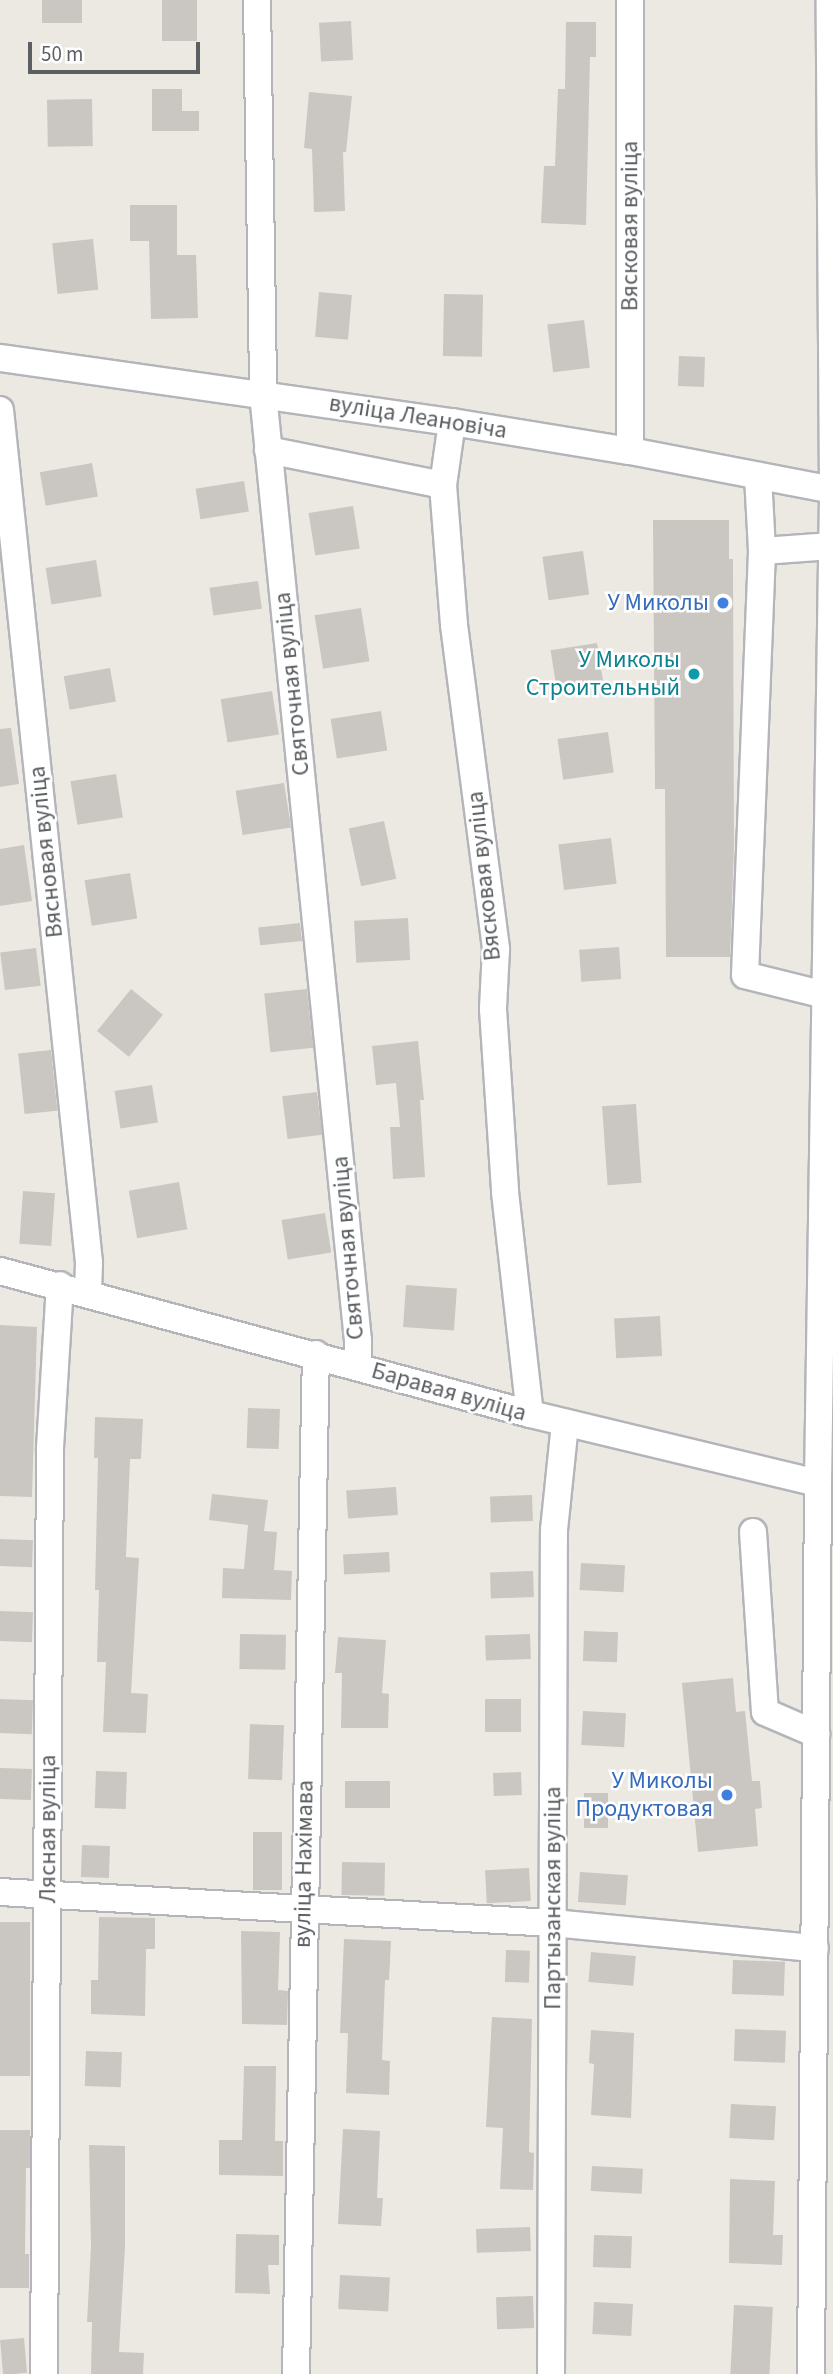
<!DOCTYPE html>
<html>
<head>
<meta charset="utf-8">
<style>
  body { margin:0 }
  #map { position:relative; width:833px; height:2374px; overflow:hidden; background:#ece9e2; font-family:"Source Sans 3",sans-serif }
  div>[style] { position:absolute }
  .building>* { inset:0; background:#cac6c2; transform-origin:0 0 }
  .roads { filter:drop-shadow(2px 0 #b3b5b9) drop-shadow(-2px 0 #b3b5b9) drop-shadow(0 2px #b3b5b9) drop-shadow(0 -2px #b3b5b9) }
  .minor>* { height:26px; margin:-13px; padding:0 13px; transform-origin:13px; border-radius:13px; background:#fff }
  .dots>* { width:19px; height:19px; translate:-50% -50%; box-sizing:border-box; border:4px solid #fff; border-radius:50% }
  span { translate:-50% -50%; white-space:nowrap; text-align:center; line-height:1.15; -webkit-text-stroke:5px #fff; paint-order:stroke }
  .street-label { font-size:24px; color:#5b5f62 }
  .shop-label { font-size:24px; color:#366cbe }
  .right { translate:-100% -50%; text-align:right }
  .culture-label { font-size:24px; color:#0d838f }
  .scale { position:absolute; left:28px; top:42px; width:172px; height:32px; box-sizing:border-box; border:4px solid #5b5f62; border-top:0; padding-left:9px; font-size:21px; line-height:24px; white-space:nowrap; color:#5b5f62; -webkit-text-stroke:5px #fff; paint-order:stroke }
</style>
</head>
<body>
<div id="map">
  <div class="building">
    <div style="left:42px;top:0;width:40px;height:23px"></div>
    <div style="left:162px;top:0;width:35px;height:41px"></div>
    <div style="left:351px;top:21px;width:39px;height:32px;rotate:87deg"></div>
    <div style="clip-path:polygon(566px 22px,596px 22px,596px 57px,590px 57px,586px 225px,541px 223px,544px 166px,555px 166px,558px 89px,565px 89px)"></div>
    <div style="clip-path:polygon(152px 89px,182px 89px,182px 111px,199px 111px,199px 131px,152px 131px)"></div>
    <div style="clip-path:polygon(309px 92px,352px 96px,346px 152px,343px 152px,345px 211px,314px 212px,312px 149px,304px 148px)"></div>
    <div style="left:92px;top:99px;width:47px;height:45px;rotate:89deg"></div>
    <div style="clip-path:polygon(130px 205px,177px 205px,177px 255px,196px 255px,198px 318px,151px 319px,149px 241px,130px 241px)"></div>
    <div style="left:93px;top:239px;width:51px;height:41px;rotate:84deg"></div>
    <div style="left:319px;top:292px;width:33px;height:45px;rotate:5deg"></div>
    <div style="left:444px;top:294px;width:39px;height:62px;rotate:1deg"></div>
    <div style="left:584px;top:320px;width:48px;height:37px;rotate:83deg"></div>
    <div style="left:679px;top:356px;width:26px;height:30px;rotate:2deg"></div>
    <div style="left:92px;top:463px;width:34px;height:53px;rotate:80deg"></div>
    <div style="left:244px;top:481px;width:31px;height:49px;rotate:81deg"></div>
    <div style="left:353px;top:506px;width:43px;height:45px;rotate:81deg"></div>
    <div style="clip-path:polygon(653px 520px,729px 520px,729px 559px,733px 559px,734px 848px,730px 957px,666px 957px,665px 789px,655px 789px)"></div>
    <div style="left:583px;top:551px;width:44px;height:41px;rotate:82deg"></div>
    <div style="left:96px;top:560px;width:37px;height:51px;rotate:81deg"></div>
    <div style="left:258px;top:581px;width:28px;height:49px;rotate:82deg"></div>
    <div style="left:361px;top:608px;width:54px;height:47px;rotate:81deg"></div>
    <div style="left:597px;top:643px;width:38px;height:47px;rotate:81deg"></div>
    <div style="left:110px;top:668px;width:34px;height:47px;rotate:80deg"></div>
    <div style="left:272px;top:691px;width:44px;height:52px;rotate:81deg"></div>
    <div style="left:381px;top:711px;width:40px;height:51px;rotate:81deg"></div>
    <div style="clip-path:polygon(11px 728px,19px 784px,0 787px,0 729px)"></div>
    <div style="left:608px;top:732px;width:41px;height:51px;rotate:82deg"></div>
    <div style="left:116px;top:774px;width:44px;height:46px;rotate:81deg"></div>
    <div style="left:284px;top:783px;width:45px;height:49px;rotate:81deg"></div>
    <div style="left:384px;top:821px;width:59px;height:36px;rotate:78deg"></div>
    <div style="left:611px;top:838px;width:46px;height:53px;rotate:83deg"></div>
    <div style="clip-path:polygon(24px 845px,32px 901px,0 906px,0 849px)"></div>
    <div style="left:130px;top:873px;width:46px;height:46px;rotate:81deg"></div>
    <div style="left:408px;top:918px;width:42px;height:54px;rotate:87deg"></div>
    <div style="left:300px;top:923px;width:18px;height:42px;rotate:84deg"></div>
    <div style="left:619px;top:947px;width:32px;height:40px;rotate:86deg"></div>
    <div style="left:36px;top:948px;width:38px;height:36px;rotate:83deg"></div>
    <div style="left:131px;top:989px;width:41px;height:54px;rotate:39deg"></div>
    <div style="left:307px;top:989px;width:59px;height:43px;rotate:84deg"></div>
    <div style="clip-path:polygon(418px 1041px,424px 1100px,420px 1100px,425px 1177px,393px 1179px,390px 1127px,400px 1127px,396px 1083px,376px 1085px,372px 1046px)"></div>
    <div style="left:51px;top:1050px;width:61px;height:33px;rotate:84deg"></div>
    <div style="left:152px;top:1085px;width:38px;height:38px;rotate:81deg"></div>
    <div style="left:317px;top:1092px;width:43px;height:35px;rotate:83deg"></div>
    <div style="left:636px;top:1104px;width:79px;height:34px;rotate:86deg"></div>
    <div style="left:179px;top:1182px;width:48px;height:51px;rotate:80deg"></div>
    <div style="left:23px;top:1191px;width:32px;height:53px;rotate:4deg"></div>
    <div style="left:325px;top:1213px;width:40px;height:44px;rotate:81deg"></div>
    <div style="left:406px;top:1285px;width:51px;height:42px;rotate:4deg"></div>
    <div style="left:660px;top:1316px;width:40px;height:46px;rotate:87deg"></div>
    <div style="clip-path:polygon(0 1325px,37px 1327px,32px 1497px,0 1496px)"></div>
    <div style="left:248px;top:1408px;width:32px;height:40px;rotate:2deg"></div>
    <div style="clip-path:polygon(95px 1417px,143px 1419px,141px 1459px,130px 1459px,126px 1557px,139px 1558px,131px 1693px,148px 1694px,146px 1733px,103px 1732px,106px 1662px,97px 1662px,99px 1590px,95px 1590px,98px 1458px,94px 1458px)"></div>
    <div style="left:396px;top:1487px;width:28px;height:50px;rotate:86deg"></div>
    <div style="clip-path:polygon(212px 1494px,268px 1500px,264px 1531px,277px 1532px,274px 1570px,292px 1571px,291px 1600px,222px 1598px,223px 1568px,244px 1569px,248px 1525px,209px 1520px)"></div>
    <div style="left:532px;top:1495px;width:26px;height:42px;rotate:88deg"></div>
    <div style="left:0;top:1539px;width:33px;height:27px;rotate:2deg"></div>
    <div style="left:389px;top:1552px;width:20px;height:46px;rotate:87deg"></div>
    <div style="left:581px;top:1563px;width:44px;height:27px;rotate:3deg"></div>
    <div style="left:533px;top:1571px;width:26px;height:43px;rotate:88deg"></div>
    <div style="left:0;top:1611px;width:33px;height:30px;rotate:2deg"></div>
    <div style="left:584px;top:1631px;width:34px;height:30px;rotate:2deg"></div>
    <div style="left:240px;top:1634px;width:46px;height:35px;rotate:1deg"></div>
    <div style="left:530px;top:1634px;width:25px;height:45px;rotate:88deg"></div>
    <div style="clip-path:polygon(338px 1637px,386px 1640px,382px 1693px,389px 1694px,388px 1728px,341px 1728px,342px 1673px,335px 1673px)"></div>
    <div style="clip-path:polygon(733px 1678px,736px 1712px,745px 1711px,752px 1781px,760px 1781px,762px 1808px,755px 1809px,758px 1846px,698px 1852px,682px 1683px)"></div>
    <div style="left:0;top:1699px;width:33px;height:34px;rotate:2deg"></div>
    <div style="left:485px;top:1699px;width:36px;height:33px"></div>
    <div style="left:583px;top:1711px;width:43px;height:34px;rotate:3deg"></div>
    <div style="left:250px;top:1724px;width:34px;height:55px;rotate:2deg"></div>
    <div style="left:0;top:1768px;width:32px;height:31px;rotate:2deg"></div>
    <div style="left:96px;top:1771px;width:31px;height:37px;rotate:2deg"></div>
    <div style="left:521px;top:1772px;width:23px;height:28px;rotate:88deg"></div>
    <div style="left:345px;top:1781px;width:45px;height:27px"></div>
    <div style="left:584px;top:1793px;width:24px;height:35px"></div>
    <div style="left:253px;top:1832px;width:29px;height:58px"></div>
    <div style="left:82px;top:1845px;width:28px;height:32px;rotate:2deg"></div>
    <div style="left:342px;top:1862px;width:43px;height:33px;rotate:1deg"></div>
    <div style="left:529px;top:1868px;width:33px;height:44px;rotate:87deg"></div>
    <div style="left:580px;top:1872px;width:48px;height:30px;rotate:4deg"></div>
    <div style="clip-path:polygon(99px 1917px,155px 1918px,155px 1949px,146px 1949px,145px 2016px,91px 2014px,91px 1980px,98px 1980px)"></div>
    <div style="left:0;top:1922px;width:30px;height:154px"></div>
    <div style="clip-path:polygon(241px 1931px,280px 1932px,278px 1990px,288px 1991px,287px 2025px,242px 2024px)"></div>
    <div style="clip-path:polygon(344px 1939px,391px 1941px,389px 1980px,385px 1980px,382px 2060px,390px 2061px,389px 2095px,346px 2093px,348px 2033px,340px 2033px)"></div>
    <div style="left:506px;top:1950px;width:24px;height:32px;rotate:2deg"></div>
    <div style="left:591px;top:1952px;width:45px;height:30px;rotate:5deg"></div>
    <div style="left:733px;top:1960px;width:52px;height:34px;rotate:2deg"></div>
    <div style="clip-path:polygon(492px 2017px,532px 2019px,529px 2152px,534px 2153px,533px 2190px,500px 2189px,503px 2128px,486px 2127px)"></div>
    <div style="left:735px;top:2029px;width:51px;height:32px;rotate:2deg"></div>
    <div style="clip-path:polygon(591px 2030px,634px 2033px,631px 2118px,591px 2115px,594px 2064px,589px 2063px)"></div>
    <div style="left:86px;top:2051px;width:36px;height:35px;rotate:2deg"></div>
    <div style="clip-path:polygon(244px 2066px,276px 2066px,275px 2141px,283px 2141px,283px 2176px,219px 2175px,219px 2140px,242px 2140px)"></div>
    <div style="left:731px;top:2104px;width:45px;height:34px;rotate:3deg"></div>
    <div style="clip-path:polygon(343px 2129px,380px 2131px,377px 2198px,383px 2198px,381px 2226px,338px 2224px)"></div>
    <div style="clip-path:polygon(0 2130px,30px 2130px,30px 2168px,26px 2168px,25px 2254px,29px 2254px,29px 2288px,0 2288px)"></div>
    <div style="clip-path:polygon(89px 2145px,125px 2146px,125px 2247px,119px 2352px,144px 2353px,143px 2374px,91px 2374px,92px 2322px,87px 2322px,91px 2247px)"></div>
    <div style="left:592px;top:2166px;width:51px;height:25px;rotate:3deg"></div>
    <div style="clip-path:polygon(730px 2179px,775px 2181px,773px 2235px,783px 2235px,782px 2265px,729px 2263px)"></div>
    <div style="left:530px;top:2227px;width:24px;height:54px;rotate:88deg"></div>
    <div style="clip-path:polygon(236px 2234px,279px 2235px,279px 2265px,268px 2265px,270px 2294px,235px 2293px)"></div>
    <div style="left:594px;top:2235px;width:38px;height:32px;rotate:2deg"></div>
    <div style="left:340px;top:2275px;width:50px;height:34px;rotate:3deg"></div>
    <div style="left:533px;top:2296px;width:32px;height:37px;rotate:88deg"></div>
    <div style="left:594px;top:2302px;width:39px;height:32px;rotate:3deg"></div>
    <div style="left:734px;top:2305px;width:39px;height:69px;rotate:3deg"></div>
    <div style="left:24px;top:2338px;width:35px;height:24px;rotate:85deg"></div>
  </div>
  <div class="roads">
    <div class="minor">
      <div style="left:257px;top:0;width:394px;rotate:89.1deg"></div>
      <div style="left:263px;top:394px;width:951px;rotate:84.27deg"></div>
      <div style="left:358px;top:1340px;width:26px;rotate:90deg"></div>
      <div style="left:630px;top:0;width:451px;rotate:90deg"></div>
      <div style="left:0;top:358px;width:457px;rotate:8.1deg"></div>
      <div style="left:452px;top:422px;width:180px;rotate:9.3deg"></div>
      <div style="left:630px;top:451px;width:207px;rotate:10.9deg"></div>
      <div style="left:0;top:410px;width:858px;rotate:84.04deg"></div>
      <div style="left:89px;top:1263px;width:31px;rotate:92deg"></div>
      <div style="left:452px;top:422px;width:64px;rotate:98.1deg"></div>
      <div style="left:443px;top:485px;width:140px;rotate:85.5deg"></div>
      <div style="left:454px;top:625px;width:327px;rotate:82.6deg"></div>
      <div style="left:496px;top:949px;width:60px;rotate:92.9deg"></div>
      <div style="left:493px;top:1009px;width:183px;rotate:86.2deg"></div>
      <div style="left:505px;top:1192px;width:223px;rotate:83.6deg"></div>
      <div style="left:268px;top:450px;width:178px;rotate:11.3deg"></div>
      <div style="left:758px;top:476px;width:75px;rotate:86.9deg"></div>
      <div style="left:825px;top:995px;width:82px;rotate:-166deg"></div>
      <div style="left:745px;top:975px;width:424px;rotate:-87.7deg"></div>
      <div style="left:762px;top:551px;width:70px;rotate:-4.1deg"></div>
      <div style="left:0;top:1271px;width:549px;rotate:15.1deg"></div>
      <div style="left:530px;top:1414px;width:296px;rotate:13.5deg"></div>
      <div style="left:753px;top:1532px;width:180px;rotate:86.2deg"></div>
      <div style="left:765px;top:1712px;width:56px;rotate:23.3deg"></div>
      <div style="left:0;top:1892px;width:554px;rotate:3.21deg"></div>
      <div style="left:553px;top:1923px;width:263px;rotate:5.5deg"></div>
      <div style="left:44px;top:2374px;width:926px;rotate:-89.63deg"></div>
      <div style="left:50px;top:1448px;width:163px;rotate:-86.5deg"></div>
      <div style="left:296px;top:2374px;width:1020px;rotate:-88.88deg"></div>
      <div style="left:551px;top:2374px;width:844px;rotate:-89.8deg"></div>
      <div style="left:554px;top:1530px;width:108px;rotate:-84.1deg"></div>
      <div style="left:811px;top:2374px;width:891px;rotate:-89.55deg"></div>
      <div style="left:818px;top:1483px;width:993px;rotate:-89.13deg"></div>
      <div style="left:833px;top:490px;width:490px;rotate:-90.4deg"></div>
    </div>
  </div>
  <div class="dots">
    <div style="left:723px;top:603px;background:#3f7fe0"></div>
    <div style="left:694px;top:674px;background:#0f9aa8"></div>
    <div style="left:727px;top:1795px;background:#3f7fe0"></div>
  </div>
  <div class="street-label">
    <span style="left:630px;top:226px;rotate:-90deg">Вясковая вуліца</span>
    <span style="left:418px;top:417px;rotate:9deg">вуліца Леановіча</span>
    <span style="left:292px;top:684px;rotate:-96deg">Святочная вуліца</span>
    <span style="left:46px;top:852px;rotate:-96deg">Вясновая вуліца</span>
    <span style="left:484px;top:876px;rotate:-96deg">Вясковая вуліца</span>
    <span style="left:348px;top:1248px;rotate:-95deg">Святочная вуліца</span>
    <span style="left:449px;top:1392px;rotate:16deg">Баравая вуліца</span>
    <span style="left:48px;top:1829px;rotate:-90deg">Лясная вуліца</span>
    <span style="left:304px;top:1864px;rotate:-89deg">вуліца Нахімава</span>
    <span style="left:553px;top:1898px;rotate:-90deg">Партызанская вуліца</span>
  </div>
  <div class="shop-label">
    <span class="right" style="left:709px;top:603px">У Миколы</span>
    <span class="right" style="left:713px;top:1795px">У Миколы<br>Продуктовая</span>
  </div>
  <div class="culture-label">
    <span class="right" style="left:680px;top:674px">У Миколы<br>Строительный</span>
  </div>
  <div class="scale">50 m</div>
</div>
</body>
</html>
